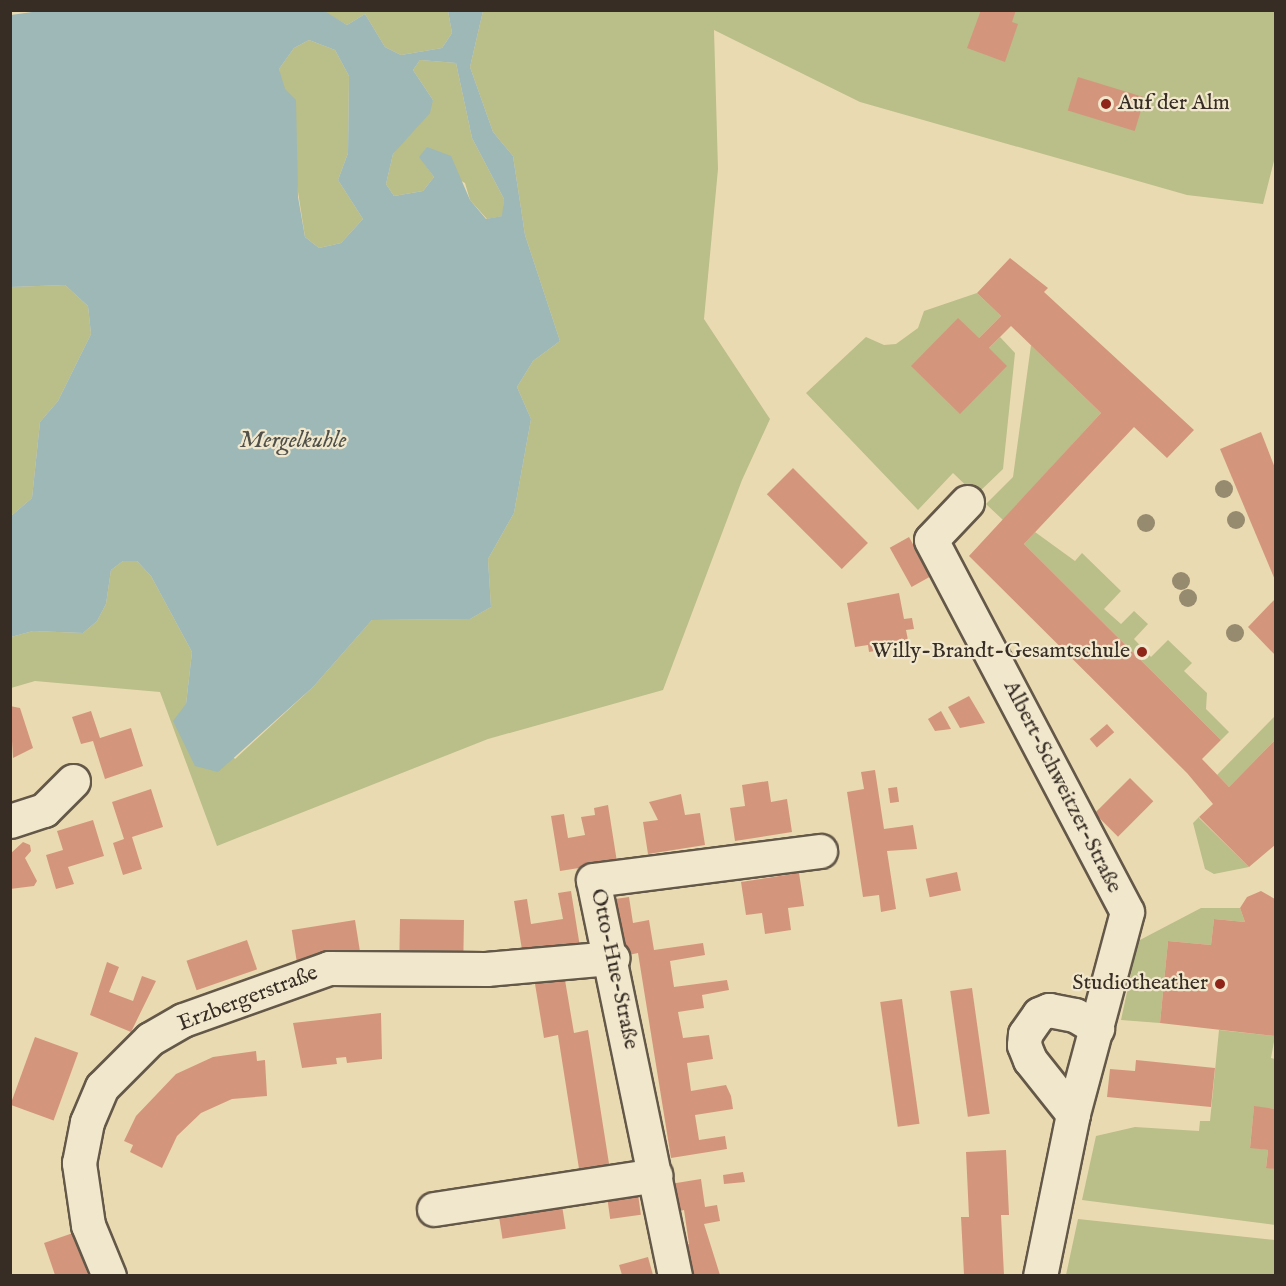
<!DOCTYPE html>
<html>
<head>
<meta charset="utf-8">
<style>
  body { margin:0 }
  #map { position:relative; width:1286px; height:1286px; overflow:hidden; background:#eadab1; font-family:"IM FELL English",serif }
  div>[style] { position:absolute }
  .green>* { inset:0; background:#babe89 }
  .water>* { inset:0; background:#9db8b7 }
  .building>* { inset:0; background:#d3967c; transform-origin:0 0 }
  .roads { filter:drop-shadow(2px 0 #645848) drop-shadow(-2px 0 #645848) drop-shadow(0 2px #645848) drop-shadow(0 -2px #645848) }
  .minor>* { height:33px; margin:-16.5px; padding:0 16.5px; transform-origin:16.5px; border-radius:16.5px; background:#f1e7cc }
  .trees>* { width:18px; height:18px; margin:-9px; border-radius:50%; background:#968b6f }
  .dots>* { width:16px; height:16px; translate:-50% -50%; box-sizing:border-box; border:3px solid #f1e7cc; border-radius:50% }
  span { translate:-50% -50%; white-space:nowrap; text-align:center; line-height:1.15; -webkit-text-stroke:4.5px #f1e7cc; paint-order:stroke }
  .poi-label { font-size:22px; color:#372d25 }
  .left { translate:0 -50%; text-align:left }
  .right { translate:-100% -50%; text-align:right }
  .street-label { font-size:22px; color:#372d25 }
  .water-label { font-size:24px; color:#50504a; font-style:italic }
  .frame { position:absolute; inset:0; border:12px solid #372d25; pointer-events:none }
</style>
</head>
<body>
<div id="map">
  <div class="green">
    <div style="clip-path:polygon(323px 11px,448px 11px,452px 33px,442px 48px,401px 55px,385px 47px,365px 14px,347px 25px)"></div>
    <div style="clip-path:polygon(483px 11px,1275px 11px,1275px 157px,1263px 204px,1187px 195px,860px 102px,714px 30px,718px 169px,704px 319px,770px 419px,742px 480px,663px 690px,488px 739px,217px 846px,160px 692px,35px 681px,11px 688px,11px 637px,33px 631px,83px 633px,97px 621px,106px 604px,111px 570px,123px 561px,137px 561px,151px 576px,192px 652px,186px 704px,235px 759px,313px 687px,372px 620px,470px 619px,491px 607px,488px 559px,514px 513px,531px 419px,517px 387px,533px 361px,560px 341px,525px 235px,513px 156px,493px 132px,470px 67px)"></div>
    <div style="clip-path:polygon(309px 40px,335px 50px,349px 76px,348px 153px,338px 180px,363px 219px,341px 243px,319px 248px,305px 237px,279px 69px,294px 48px)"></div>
    <div style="clip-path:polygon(420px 60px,456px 63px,472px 138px,504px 199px,503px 216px,487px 219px,470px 200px,465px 183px,420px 157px,434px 177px,423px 191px,394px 196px,386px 184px,393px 154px,433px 100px,413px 70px)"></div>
    <div style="clip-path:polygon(65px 285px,88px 306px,91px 334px,58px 401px,40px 422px,32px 498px,11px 516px,11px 287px)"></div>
    <div style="clip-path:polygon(977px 293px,1001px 316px,979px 338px,989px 348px,1000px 337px,1015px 353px,1003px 469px,976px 495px,953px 473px,918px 510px,806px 393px,866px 337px,884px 345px,896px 344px,918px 328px,924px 311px)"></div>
    <div style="clip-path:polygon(1031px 345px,1101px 413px,1003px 520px,986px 504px,1013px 477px)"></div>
    <div style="clip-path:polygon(1035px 532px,1075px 561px,1082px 553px,1121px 591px,1104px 609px,1121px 624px,1134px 611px,1148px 624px,1134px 639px,1151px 657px,1168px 640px,1192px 663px,1184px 671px,1207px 693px,1206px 709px,1229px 732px,1221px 740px,1024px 544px)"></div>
    <div style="clip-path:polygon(1275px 716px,1275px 740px,1229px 787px,1217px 775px)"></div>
    <div style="clip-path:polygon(1199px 817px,1199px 818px,1249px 867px,1214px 874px,1205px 869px,1193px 823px)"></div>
    <div style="clip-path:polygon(1201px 908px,1240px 908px,1245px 922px,1214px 919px,1211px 945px,1168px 941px,1160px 1023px,1121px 1020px,1138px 941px)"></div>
    <div style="clip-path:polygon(1219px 1030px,1275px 1036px,1271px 1058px,1275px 1059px,1275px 1109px,1254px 1107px,1250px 1147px,1268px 1150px,1266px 1167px,1275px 1169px,1275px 1225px,1082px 1200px,1096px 1136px,1135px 1127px,1199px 1131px,1200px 1121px,1210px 1121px)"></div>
    <div style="clip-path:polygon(1078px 1219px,1275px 1240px,1275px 1275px,1066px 1275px)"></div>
  </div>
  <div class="water">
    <div style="clip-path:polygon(evenodd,39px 11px,323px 10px,347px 25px,365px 14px,385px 47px,401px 55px,442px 48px,452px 33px,448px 11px,483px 11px,470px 67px,493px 132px,513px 156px,525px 235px,560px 341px,533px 361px,517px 387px,531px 419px,514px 513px,488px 559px,491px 607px,470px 619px,372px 620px,313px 687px,218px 772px,195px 766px,173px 721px,186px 704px,192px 652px,151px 576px,137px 561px,123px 561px,111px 570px,106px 604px,97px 621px,83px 633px,33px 631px,11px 637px,11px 516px,32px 498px,40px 422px,58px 401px,91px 334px,88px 306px,65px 285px,11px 287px,11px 15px,39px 11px,309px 40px,335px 50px,349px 76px,348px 153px,338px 180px,363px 219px,341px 243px,319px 248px,305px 237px,298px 197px,296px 100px,285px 89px,279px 69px,294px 48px,309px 40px,39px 11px,420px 60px,456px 63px,472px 138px,504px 199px,502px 216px,486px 219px,470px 200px,451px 156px,427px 147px,419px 157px,434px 177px,423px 191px,394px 196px,386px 184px,393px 154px,430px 113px,433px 100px,413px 70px,420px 60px)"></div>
  </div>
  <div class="building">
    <div style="clip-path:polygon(981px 10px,1016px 10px,1012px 22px,1018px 24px,1005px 62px,967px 48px)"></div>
    <div style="left:1078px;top:77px;width:70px;height:35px;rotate:17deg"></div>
    <div style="clip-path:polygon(1010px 258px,1048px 288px,1044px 292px,1194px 430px,1167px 458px,1134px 427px,1024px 544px,1221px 740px,1202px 759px,1229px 787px,1275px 740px,1275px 845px,1249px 867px,1199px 817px,1213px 804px,1187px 773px,969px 556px,1101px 413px,1011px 326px,989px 348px,1007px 366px,960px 414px,911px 366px,958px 318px,979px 338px,1001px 316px,977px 293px)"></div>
    <div style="clip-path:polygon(1261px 432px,1275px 468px,1275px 580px,1220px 449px)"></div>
    <div style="left:793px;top:468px;width:106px;height:37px;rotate:45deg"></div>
    <div style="left:909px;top:537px;width:45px;height:22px;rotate:61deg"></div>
    <div style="clip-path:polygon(899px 593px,904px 619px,912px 618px,914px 629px,906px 630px,909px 645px,869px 652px,868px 645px,855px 647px,847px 603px)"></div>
    <div style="clip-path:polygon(1275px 599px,1275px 655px,1248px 627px)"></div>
    <div style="clip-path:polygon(969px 696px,985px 723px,960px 728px,948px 707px)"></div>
    <div style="clip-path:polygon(10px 706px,20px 708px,33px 748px,13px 758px)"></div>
    <div style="clip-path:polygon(91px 711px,100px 738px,131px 728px,143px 766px,105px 779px,93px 741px,81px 744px,72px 717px)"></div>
    <div style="clip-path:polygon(941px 711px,951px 729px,935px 731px,928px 719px)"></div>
    <div style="left:1107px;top:724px;width:11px;height:23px;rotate:49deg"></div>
    <div style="clip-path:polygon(875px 770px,884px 829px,913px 825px,917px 849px,887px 851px,896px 909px,881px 912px,879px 895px,863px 897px,847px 792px,864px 789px,861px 772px)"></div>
    <div style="left:1130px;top:778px;width:33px;height:50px;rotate:45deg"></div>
    <div style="clip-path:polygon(768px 781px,771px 802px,787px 799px,792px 832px,735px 841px,730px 808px,745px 806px,742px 785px)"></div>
    <div style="left:897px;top:787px;width:15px;height:9px;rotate:82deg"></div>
    <div style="clip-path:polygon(151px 789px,163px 827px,132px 837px,142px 869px,123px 875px,113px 843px,124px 839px,112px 802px)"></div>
    <div style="clip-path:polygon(681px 794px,685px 815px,700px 813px,705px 845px,648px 854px,643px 822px,658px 820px,649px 802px)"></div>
    <div style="clip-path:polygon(608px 805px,617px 862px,560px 871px,551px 816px,564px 814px,568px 838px,585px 835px,581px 817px,595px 815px,594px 808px)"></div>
    <div style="clip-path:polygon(93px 820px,104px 856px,68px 867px,74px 884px,56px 889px,46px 855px,63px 850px,57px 831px)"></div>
    <div style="clip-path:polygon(23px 842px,30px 845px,31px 851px,25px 858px,37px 881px,34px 886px,10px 889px,10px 854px)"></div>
    <div style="left:957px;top:872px;width:19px;height:32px;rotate:78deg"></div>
    <div style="clip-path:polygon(799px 873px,804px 906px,788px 908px,791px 930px,765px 934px,762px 913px,746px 915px,741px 882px)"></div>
    <div style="clip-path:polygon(571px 891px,580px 947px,523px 956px,514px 901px,527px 899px,531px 924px,563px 919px,558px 893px)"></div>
    <div style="clip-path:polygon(1261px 891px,1275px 899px,1275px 1036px,1160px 1023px,1168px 941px,1211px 945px,1214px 919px,1245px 922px,1240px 908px,1247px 897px)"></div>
    <div style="clip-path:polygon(629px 897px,633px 923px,649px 920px,654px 950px,703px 943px,705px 955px,670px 961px,674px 987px,727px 980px,729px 990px,702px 995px,704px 1008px,678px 1012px,683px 1038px,709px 1035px,713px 1059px,687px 1063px,691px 1091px,726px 1085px,731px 1096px,733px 1109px,695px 1115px,699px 1140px,725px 1136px,727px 1149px,671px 1158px,638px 953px,624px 956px,615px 899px)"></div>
    <div style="left:400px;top:919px;width:64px;height:31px;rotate:1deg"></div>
    <div style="left:355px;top:920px;width:31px;height:64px;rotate:81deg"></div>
    <div style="left:247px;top:940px;width:31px;height:64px;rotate:71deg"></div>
    <div style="clip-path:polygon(107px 962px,119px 967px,109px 992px,133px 1001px,142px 976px,156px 981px,131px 1032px,90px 1015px)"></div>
    <div style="clip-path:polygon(565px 980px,574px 1033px,588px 1030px,610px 1170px,580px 1175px,558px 1035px,544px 1038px,535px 984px)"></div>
    <div style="left:972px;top:988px;width:127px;height:22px;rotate:82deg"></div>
    <div style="left:902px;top:999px;width:126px;height:22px;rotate:82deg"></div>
    <div style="clip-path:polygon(381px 1013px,382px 1059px,347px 1063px,346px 1057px,336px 1058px,337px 1064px,302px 1068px,293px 1023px)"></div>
    <div style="left:35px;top:1037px;width:46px;height:72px;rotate:20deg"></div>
    <div style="clip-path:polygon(256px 1051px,257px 1061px,265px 1060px,267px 1096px,232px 1099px,201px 1113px,177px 1136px,162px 1168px,130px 1152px,133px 1145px,124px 1141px,136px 1116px,176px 1074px,213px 1057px)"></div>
    <div style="clip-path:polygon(1136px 1060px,1215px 1068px,1211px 1107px,1107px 1097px,1110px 1069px,1135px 1071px)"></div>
    <div style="clip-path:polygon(1254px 1106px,1275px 1109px,1275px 1169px,1266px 1168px,1268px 1150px,1250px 1148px)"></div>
    <div style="clip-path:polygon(1006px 1150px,1009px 1215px,1001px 1215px,1004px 1275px,964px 1275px,961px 1217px,969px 1217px,966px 1152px)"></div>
    <div style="clip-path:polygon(743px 1172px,745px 1182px,724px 1184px,723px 1175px)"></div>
    <div style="clip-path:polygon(701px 1179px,705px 1207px,717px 1205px,720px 1221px,704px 1224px,720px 1275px,689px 1275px,681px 1246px,689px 1244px,684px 1210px,675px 1212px,670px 1184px)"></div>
    <div style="left:637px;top:1187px;width:28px;height:31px;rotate:82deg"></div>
    <div style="left:561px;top:1199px;width:30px;height:64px;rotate:81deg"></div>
    <div style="clip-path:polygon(73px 1233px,88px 1275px,55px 1275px,44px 1243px)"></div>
    <div style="clip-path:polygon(648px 1257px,653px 1275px,622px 1275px,619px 1265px)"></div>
  </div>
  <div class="roads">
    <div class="minor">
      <div style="left:967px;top:502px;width:52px;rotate:133.5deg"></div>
      <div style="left:931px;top:540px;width:420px;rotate:62.2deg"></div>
      <div style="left:1127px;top:912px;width:209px;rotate:105deg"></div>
      <div style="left:1073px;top:1114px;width:165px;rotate:101.5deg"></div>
      <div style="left:10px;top:821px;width:36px;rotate:-18deg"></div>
      <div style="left:44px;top:810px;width:41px;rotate:-45deg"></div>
      <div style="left:1073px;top:1114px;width:69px;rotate:-128.5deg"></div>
      <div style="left:1030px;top:1060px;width:16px;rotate:-112deg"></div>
      <div style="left:1024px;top:1045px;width:11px;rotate:-85deg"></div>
      <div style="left:1025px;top:1034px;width:24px;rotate:-55deg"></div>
      <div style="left:1039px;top:1014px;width:11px;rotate:-22deg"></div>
      <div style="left:1049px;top:1010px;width:26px;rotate:11deg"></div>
      <div style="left:1075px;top:1015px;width:26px;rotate:31deg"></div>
      <div style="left:434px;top:1209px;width:224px;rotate:-8.7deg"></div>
      <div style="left:109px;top:1276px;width:55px;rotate:-112.4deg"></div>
      <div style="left:88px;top:1225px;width:63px;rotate:-98.3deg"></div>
      <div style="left:79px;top:1163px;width:42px;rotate:-79deg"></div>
      <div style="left:87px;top:1122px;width:38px;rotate:-67deg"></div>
      <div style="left:102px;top:1087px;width:68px;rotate:-45deg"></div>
      <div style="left:150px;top:1039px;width:38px;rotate:-30deg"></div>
      <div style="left:183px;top:1020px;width:155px;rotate:-19.6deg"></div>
      <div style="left:329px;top:968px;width:157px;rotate:0.4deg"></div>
      <div style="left:486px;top:969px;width:127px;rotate:-5deg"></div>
      <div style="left:675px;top:1276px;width:404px;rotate:-101.7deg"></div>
      <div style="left:593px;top:880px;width:229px;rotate:-7.3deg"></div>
    </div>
  </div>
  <div class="trees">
    <div style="left:1224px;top:489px"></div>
    <div style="left:1236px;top:520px"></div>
    <div style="left:1146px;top:523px"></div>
    <div style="left:1181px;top:581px"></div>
    <div style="left:1188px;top:598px"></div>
    <div style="left:1235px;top:633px"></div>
  </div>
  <div class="dots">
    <div style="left:1106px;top:104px;background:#8f2418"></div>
    <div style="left:1142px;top:652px;background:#8f2418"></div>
    <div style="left:1220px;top:984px;background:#8f2418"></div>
  </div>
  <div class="poi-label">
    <span class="left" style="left:1118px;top:104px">Auf der Alm</span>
    <span class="right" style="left:1130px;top:652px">Willy-Brandt-Gesamtschule</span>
    <span class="right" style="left:1208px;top:984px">Studiotheather</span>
  </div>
  <div class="street-label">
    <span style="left:1062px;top:787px;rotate:63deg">Albert-Schweitzer-Straße</span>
    <span style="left:614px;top:969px;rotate:78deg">Otto-Hue-Straße</span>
    <span style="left:248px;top:999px;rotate:-21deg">Erzbergerstraße</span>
  </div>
  <div class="water-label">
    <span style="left:293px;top:441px">Mergelkuhle</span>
  </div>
  <div class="frame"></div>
</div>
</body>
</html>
